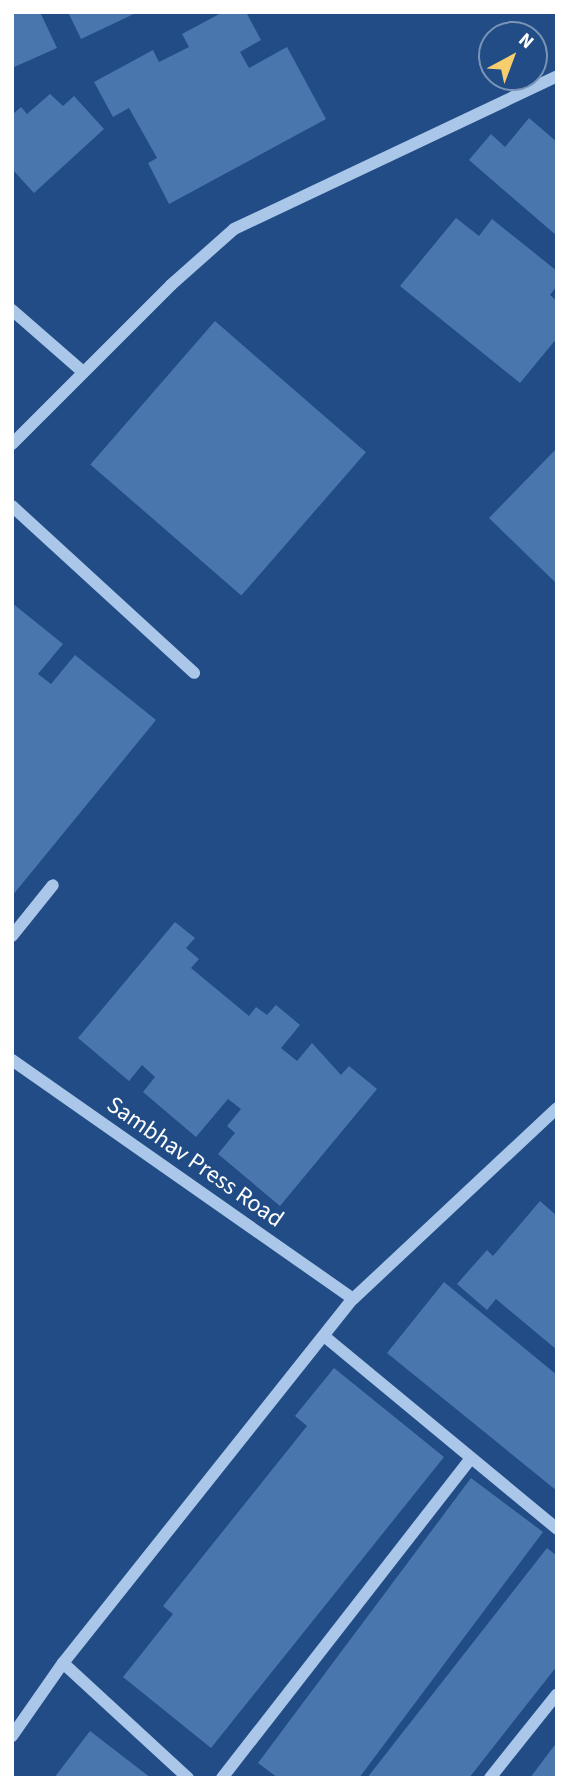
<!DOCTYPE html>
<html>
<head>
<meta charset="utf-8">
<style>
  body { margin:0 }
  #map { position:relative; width:569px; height:1790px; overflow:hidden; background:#214c85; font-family:"Source Sans 3",sans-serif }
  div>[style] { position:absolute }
  .building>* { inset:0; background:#4a76ae; transform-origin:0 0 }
  .minor>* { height:12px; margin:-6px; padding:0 6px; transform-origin:6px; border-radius:6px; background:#aac6e9 }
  span { translate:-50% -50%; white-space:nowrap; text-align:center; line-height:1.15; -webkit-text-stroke:5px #214c85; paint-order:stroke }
  .street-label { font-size:24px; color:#fff }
  .frame { position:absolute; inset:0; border:14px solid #fff; pointer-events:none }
  .north { position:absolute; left:478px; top:21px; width:70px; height:70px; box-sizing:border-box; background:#214c85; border:2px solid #7a94b6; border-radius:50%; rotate:41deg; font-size:19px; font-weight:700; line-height:28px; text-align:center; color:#fff }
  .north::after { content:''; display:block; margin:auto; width:24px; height:32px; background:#f6cf6c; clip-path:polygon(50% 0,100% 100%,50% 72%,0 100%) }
</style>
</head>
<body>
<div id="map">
  <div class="building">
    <div style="clip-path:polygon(12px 12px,40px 12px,57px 48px,12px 68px)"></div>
    <div style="clip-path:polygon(68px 12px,138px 12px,81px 39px)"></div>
    <div style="clip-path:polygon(223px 12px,246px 12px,261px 40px,240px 52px,249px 68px,287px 47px,326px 119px,169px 204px,148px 163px,157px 158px,129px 108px,113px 117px,94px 82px,153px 50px,159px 62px,189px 47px,182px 34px)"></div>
    <div style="clip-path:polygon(50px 94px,63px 106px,74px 96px,104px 129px,34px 193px,12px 169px,12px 115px,21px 107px,27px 114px)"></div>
    <div style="clip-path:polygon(529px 118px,557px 142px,557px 236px,469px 160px,491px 134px,505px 147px)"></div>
    <div style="clip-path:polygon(456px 218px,479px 236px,492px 219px,557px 271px,557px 286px,550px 295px,557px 301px,557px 338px,520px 383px,400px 286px)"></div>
    <div style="left:215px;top:321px;width:200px;height:190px;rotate:41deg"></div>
    <div style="clip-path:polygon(557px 448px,557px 584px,489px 518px)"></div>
    <div style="clip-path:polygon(12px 603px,63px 644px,38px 674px,51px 684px,75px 655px,156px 720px,12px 896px)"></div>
    <div style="clip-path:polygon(175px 922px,195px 938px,186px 948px,199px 959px,191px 968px,249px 1016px,256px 1007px,267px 1015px,276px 1005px,300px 1025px,281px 1048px,297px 1061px,312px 1043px,341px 1075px,349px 1066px,377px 1089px,280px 1206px,218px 1154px,235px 1133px,227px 1126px,241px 1109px,228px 1099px,196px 1137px,143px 1092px,155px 1077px,142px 1065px,129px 1081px,78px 1038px)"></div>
    <div style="clip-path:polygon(540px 1201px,557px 1216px,557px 1350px,496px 1299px,487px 1310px,457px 1284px,487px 1250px,493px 1256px)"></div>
    <div style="clip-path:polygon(444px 1282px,557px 1375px,557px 1491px,387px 1353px)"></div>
    <div style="clip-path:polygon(334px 1368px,444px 1457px,211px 1748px,123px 1677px,173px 1614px,163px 1606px,307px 1426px,295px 1416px)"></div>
    <div style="clip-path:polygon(471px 1478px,543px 1532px,359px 1778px,278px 1778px,258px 1763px)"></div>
    <div style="clip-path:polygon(547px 1548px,557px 1556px,557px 1666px,469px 1778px,367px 1778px)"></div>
    <div style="clip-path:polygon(90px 1731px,151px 1778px,54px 1778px)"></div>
    <div style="clip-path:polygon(557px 1742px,557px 1778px,530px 1778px)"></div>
  </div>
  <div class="minor">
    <div style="left:12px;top:310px;width:93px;rotate:41.1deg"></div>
    <div style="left:12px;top:444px;width:225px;rotate:-45deg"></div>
    <div style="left:171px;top:285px;width:84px;rotate:-41.6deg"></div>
    <div style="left:234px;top:229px;width:357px;rotate:-25.3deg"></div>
    <div style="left:12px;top:506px;width:247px;rotate:42.5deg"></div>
    <div style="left:12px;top:936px;width:65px;rotate:-51.2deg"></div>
    <div style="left:12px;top:1060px;width:416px;rotate:35deg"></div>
    <div style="left:324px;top:1336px;width:303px;rotate:39.6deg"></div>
    <div style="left:63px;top:1663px;width:170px;rotate:42.6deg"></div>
    <div style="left:12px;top:1736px;width:89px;rotate:-55.1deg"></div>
    <div style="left:63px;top:1663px;width:465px;rotate:-51.5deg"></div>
    <div style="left:353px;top:1299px;width:279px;rotate:-43.1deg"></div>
    <div style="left:222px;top:1778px;width:404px;rotate:-52.1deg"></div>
    <div style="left:490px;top:1778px;width:107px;rotate:-51.4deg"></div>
  </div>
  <div class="street-label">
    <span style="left:195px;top:1162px;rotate:35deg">Sambhav Press Road</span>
  </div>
  <div class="frame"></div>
  <div class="north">N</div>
</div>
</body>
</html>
